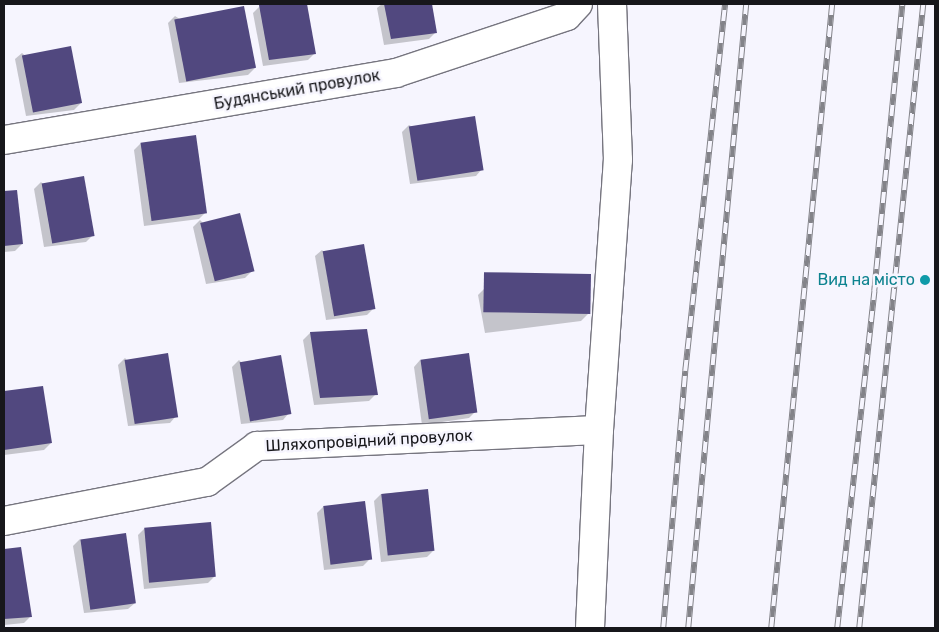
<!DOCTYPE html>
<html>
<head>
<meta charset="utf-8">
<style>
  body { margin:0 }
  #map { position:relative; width:939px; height:632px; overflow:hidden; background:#f6f5fe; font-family:Rubik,sans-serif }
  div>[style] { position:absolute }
  .shadow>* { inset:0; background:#0003 }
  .building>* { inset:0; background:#51487f; transform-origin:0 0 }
  .roads { filter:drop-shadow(1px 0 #76757f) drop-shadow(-1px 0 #76757f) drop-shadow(0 1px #76757f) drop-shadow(0 -1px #76757f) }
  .street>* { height:28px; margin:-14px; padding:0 14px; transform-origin:14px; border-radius:14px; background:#fff }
  .rail>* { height:5.5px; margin-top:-2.75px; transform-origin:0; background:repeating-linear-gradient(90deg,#f6f5fe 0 11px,#838389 0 22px); box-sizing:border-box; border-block:1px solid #838389 }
  .dots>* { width:14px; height:14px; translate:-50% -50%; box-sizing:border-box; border:2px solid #f6f5fe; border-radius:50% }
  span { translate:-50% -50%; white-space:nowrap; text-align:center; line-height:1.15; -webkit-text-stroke:5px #f6f5fe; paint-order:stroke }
  .street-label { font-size:16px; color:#17171b }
  .culture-label { font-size:16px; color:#0d838f }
  .right { translate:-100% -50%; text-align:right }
  .frame { position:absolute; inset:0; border:5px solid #17171b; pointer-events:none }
</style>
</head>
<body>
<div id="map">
  <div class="shadow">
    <div style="clip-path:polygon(274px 4px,305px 4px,315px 53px,308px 60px,263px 66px,253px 13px,260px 6px)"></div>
    <div style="clip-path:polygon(382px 4px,430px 4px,436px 32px,429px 39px,384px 45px,377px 8px)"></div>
    <div style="clip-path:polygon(175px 16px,255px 68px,248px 75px,179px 83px,168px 23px)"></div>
    <div style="clip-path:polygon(22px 53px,81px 103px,74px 110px,26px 116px,15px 59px)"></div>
    <div style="clip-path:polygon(409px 125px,482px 169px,476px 176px,410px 184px,402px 132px)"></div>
    <div style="clip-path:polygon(141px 143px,206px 212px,199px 219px,144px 226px,134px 150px)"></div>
    <div style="clip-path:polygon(41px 182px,93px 235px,86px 242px,44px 247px,34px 189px)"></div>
    <div style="clip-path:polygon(16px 191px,22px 244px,15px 251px,4px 252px,4px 192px)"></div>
    <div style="clip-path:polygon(200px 220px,252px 271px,245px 278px,206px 284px,193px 227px)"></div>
    <div style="clip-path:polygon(322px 250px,374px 308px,367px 315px,326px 320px,315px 256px)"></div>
    <div style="clip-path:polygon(485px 288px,588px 314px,581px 321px,485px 333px,478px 295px)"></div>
    <div style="clip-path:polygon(366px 330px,376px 394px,369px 401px,314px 405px,303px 340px,310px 333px)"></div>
    <div style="clip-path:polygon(125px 358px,176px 416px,170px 423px,128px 426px,118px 365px)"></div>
    <div style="clip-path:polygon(239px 360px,289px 413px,283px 420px,241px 424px,232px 367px)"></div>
    <div style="clip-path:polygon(420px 360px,476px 411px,469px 418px,422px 425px,414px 367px)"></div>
    <div style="clip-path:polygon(42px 388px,51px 443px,44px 450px,4px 455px,4px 393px)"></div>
    <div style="clip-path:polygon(427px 490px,434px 550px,427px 557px,381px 562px,374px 501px,381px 494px)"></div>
    <div style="clip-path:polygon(324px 506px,370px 559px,363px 566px,324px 570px,317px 513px)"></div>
    <div style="clip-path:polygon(145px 528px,215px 576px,208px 583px,144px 589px,138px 535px)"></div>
    <div style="clip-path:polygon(80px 539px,135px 603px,128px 609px,84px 613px,73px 546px)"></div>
    <div style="clip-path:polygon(20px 549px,31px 616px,24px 623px,4px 625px,4px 550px)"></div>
  </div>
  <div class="building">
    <div style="clip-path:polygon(265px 4px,307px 4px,316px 54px,269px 60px,259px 5px)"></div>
    <div style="clip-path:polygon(384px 4px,432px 4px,437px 33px,391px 39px)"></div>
    <div style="left:244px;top:6px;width:63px;height:71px;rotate:79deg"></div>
    <div style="left:71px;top:46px;width:58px;height:50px;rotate:79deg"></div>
    <div style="left:475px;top:116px;width:55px;height:67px;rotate:81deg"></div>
    <div style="left:196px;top:135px;width:79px;height:56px;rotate:82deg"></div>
    <div style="left:84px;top:176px;width:61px;height:43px;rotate:80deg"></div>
    <div style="clip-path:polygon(17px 190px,23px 244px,4px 246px,4px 191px)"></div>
    <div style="left:240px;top:213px;width:60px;height:41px;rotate:76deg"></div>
    <div style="left:364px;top:244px;width:66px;height:42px;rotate:80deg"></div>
    <div style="left:591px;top:274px;width:40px;height:107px;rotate:91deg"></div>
    <div style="clip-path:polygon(367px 329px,378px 395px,320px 398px,310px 332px)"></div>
    <div style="left:168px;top:353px;width:65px;height:44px;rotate:81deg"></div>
    <div style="left:469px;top:353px;width:60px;height:49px;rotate:82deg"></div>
    <div style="left:281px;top:355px;width:60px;height:42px;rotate:80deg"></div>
    <div style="clip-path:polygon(43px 386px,52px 443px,4px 450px,4px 391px)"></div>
    <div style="left:428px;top:489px;width:62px;height:47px;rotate:84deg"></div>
    <div style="left:365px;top:501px;width:59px;height:42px;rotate:83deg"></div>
    <div style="left:211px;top:522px;width:55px;height:67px;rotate:85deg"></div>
    <div style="left:126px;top:533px;width:71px;height:46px;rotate:82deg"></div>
    <div style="clip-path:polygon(21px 547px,32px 617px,4px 619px,4px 549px)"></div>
  </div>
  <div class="roads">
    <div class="street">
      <div style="left:4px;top:140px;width:398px;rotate:-9.7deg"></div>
      <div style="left:396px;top:73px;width:180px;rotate:-18.4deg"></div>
      <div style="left:567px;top:16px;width:16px;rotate:-47deg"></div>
      <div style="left:4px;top:521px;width:207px;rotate:-10.9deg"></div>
      <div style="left:207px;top:482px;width:62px;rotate:-35.8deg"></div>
      <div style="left:257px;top:446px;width:342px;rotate:-2.7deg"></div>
      <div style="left:590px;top:628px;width:198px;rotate:-87.4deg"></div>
      <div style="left:599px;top:430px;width:271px;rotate:-86deg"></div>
      <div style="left:618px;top:160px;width:156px;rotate:-92.2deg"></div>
    </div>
  </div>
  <div class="rail">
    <div style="left:663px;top:628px;width:258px;rotate:-85.1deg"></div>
    <div style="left:685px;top:371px;width:369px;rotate:-83.8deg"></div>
    <div style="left:688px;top:628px;width:627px;rotate:-84.69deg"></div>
    <div style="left:771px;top:628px;width:627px;rotate:-84.42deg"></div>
    <div style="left:837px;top:628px;width:339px;rotate:-83.7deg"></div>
    <div style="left:874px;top:291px;width:288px;rotate:-84.4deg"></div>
    <div style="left:859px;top:628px;width:627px;rotate:-84.14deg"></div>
  </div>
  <div class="dots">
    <div style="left:925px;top:280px;background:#0f9aa8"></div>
  </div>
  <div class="street-label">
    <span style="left:297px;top:90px;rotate:-10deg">Будянський провулок</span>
    <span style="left:369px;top:441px;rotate:-3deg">Шляхопровідний провулок</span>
  </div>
  <div class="culture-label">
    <span class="right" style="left:915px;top:280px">Вид на місто</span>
  </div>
  <div class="frame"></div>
</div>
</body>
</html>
